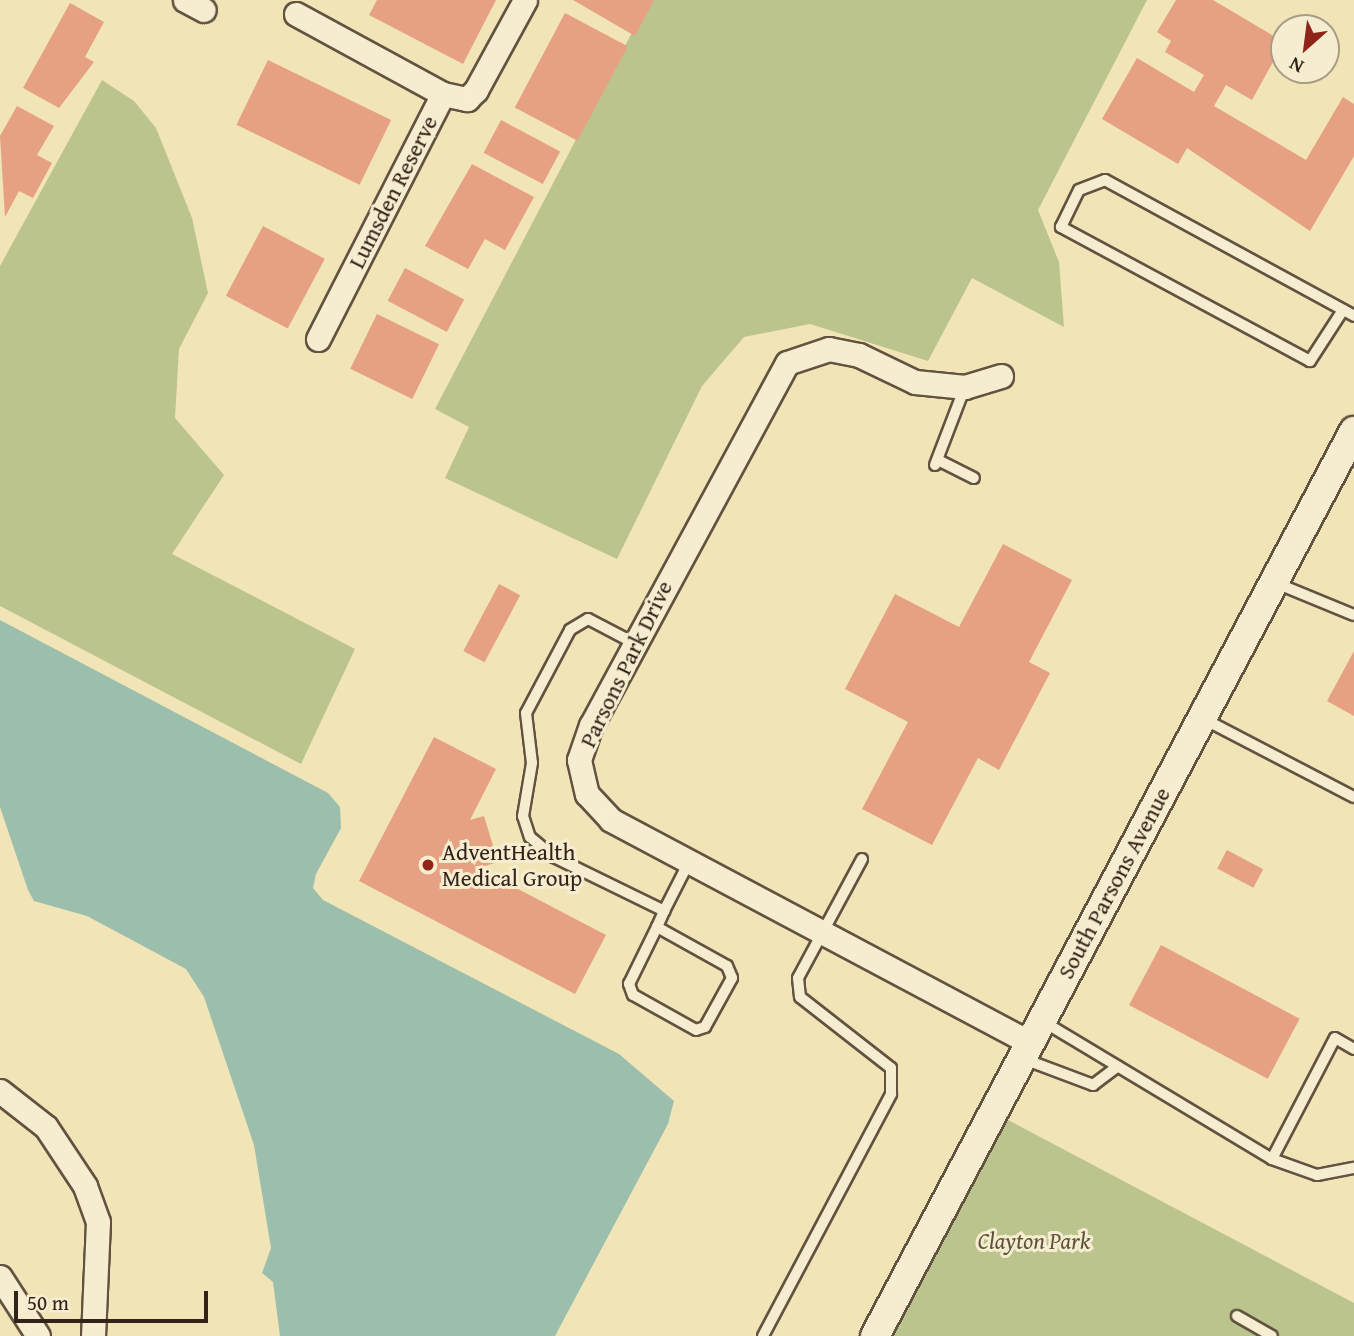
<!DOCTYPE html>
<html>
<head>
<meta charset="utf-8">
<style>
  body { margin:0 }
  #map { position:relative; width:1354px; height:1336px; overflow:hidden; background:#f1e4b7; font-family:"Gentium Book Plus",serif }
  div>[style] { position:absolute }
  .green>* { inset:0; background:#bcc48d }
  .water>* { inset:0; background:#9bbfac }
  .building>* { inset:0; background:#e5a182; transform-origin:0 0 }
  .roads { filter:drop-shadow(2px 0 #625240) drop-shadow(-2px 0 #625240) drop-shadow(0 2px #625240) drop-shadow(0 -2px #625240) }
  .service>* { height:10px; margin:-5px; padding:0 5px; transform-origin:5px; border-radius:5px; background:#f6edd0 }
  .minor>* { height:23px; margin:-11.5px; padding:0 11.5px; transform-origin:11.5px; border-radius:11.5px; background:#f6edd0 }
  .tertiary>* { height:28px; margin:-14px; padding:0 14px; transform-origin:14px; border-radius:14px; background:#f6edd0 }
  .dots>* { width:19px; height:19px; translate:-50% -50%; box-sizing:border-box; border:4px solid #f6edd0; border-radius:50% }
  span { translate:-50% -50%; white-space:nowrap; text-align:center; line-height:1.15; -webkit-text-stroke:6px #f6edd0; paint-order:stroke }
  .street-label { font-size:23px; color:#332218 }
  .poi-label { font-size:23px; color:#332218 }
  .left { translate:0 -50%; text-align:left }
  .park-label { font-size:23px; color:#5c533b; font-style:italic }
  .north { position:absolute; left:1270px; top:14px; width:70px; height:70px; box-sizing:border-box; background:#f6edd0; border:2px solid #a89c86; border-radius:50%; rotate:208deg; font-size:19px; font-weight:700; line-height:28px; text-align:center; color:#332218 }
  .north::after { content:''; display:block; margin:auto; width:24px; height:32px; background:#8f2418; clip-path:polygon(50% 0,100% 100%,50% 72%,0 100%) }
  .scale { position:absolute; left:14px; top:1291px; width:194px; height:32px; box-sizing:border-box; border:4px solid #332218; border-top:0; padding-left:9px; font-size:21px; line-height:24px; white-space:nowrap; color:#332218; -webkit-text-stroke:5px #f6edd0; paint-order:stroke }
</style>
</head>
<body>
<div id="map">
  <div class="green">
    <div style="clip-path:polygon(649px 0,1147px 0,1038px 210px,1059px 262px,1064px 327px,972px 278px,928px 361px,810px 324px,744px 337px,702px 386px,617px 559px,445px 478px,469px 427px,435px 409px)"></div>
    <div style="clip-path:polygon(102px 80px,134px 101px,156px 128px,192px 218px,208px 293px,179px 349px,175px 418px,224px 475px,172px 554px,355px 649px,301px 764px,0 606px,0 266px)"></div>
    <div style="clip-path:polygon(993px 1112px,1354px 1303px,1354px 1336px,875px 1336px)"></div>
  </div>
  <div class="water">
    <div style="clip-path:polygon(0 620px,328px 793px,340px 807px,341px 828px,316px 874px,313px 888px,323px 900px,619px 1054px,674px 1101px,668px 1124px,555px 1336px,280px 1336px,273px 1282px,262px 1273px,271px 1248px,254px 1145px,204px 997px,186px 969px,87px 916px,34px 901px,28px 890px,0 807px)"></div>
  </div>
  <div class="building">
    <div style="clip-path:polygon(377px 0,496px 0,463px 64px,369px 15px)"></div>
    <div style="clip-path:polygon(573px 0,654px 0,635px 36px)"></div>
    <div style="clip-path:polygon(1176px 0,1213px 0,1284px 42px,1252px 100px,1226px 85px,1214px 106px,1306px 160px,1343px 97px,1354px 104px,1354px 156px,1310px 231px,1187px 148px,1178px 164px,1102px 119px,1137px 58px,1194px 92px,1204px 75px,1165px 52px,1171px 41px,1157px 32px)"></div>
    <div style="clip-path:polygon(70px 3px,104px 22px,85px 57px,94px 62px,59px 108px,23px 88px)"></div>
    <div style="left:565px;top:13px;width:71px;height:107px;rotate:28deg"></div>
    <div style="left:268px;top:60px;width:137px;height:72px;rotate:26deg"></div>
    <div style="clip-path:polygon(17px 106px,54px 126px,37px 155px,52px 163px,33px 198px,19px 191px,5px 217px,0 136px)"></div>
    <div style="left:501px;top:120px;width:67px;height:37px;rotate:28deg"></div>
    <div style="clip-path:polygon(472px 164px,534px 197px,505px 250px,485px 239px,468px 269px,425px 246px)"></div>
    <div style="left:263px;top:226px;width:70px;height:79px;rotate:28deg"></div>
    <div style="left:405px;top:268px;width:67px;height:37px;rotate:28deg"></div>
    <div style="left:377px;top:314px;width:69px;height:61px;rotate:26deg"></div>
    <div style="clip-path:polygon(1003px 544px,1072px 580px,1029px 662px,1050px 673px,999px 770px,978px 758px,932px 845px,862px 809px,908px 722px,845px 689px,895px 594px,959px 627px)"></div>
    <div style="left:499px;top:584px;width:24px;height:76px;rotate:28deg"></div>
    <div style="clip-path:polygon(1354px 651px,1354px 716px,1327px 701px)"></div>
    <div style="clip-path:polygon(434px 737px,496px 769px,470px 820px,484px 816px,498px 862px,478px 868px,606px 935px,575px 994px,359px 881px)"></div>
    <div style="left:1227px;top:850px;width:41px;height:21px;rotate:28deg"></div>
    <div style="left:1161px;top:945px;width:157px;height:68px;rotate:28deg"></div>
  </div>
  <div class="roads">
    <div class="service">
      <div style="left:1343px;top:310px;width:61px;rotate:122.9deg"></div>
      <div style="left:1310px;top:361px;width:283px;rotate:-151.7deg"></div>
      <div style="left:1061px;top:227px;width:41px;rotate:-64.1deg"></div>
      <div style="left:1079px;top:190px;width:28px;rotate:-21deg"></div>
      <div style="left:1105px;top:180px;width:284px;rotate:28.6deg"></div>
      <div style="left:938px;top:460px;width:40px;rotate:26.6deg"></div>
      <div style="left:935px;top:465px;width:84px;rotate:-69deg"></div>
      <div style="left:1276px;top:583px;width:84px;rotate:22.3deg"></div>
      <div style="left:634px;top:643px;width:52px;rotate:-152.4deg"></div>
      <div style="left:588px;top:619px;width:21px;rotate:149deg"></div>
      <div style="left:570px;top:630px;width:94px;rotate:117.9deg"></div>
      <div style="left:526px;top:713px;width:50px;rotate:83.2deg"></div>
      <div style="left:532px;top:763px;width:54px;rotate:99.6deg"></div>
      <div style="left:523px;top:816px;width:22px;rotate:72deg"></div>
      <div style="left:530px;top:837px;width:31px;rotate:40deg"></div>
      <div style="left:554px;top:857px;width:123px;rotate:26.1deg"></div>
      <div style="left:664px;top:911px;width:55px;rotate:-63deg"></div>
      <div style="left:1204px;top:719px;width:169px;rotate:27.5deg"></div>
      <div style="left:657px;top:927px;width:80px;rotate:29.1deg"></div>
      <div style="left:727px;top:966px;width:13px;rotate:67deg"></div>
      <div style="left:732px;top:978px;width:56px;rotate:118.9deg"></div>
      <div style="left:705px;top:1027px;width:9px;rotate:162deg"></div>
      <div style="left:696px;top:1030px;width:72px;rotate:-150.9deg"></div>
      <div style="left:633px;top:995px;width:12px;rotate:-110deg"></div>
      <div style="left:629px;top:984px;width:64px;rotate:-63.8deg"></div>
      <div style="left:657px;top:927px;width:17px;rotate:-66deg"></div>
      <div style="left:1044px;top:1022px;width:266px;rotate:31deg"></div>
      <div style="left:1272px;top:1159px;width:48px;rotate:19.6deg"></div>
      <div style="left:1317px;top:1175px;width:38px;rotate:-11deg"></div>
      <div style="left:1024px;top:1059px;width:74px;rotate:20.6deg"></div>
      <div style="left:1093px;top:1085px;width:31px;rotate:-37deg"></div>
      <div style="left:1272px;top:1159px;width:136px;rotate:-62.5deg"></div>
      <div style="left:1335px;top:1038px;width:22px;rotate:30deg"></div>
      <div style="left:1237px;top:1316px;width:40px;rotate:29.7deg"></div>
      <div style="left:763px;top:1336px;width:274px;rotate:-62.1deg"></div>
      <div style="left:891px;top:1094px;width:26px;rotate:-90deg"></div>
      <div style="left:891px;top:1068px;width:115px;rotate:-142deg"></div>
      <div style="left:800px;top:997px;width:19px;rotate:-96deg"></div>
      <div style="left:798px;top:978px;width:135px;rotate:-61.7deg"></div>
    </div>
    <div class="minor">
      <div style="left:185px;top:0;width:21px;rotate:28deg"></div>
      <div style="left:296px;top:14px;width:167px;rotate:28.6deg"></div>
      <div style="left:318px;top:339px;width:275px;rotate:-63deg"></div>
      <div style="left:443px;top:94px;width:25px;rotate:12deg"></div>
      <div style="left:467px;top:99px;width:13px;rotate:-45deg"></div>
      <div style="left:476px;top:90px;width:102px;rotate:-61.4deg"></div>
      <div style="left:1001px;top:376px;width:38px;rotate:163deg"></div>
      <div style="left:965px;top:387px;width:50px;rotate:-174.3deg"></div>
      <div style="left:915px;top:382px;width:62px;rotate:-154.3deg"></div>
      <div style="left:859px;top:355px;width:31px;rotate:-169deg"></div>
      <div style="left:829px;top:349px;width:44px;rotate:161.6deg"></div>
      <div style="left:787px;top:363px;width:412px;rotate:118.4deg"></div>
      <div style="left:591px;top:725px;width:37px;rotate:109deg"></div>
      <div style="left:579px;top:760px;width:35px;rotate:77deg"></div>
      <div style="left:587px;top:794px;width:35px;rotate:47deg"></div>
      <div style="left:611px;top:820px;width:475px;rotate:28deg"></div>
      <div style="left:0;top:1091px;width:58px;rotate:38deg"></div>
      <div style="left:46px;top:1127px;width:71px;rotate:56.5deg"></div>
      <div style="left:85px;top:1186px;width:38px;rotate:70deg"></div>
      <div style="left:98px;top:1222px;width:114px;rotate:92.5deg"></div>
      <div style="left:0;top:1277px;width:70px;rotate:57.2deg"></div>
    </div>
    <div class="tertiary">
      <div style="left:875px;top:1336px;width:1024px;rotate:-62.11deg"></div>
    </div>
  </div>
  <div class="dots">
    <div style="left:428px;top:865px;background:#8f2418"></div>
  </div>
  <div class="street-label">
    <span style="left:393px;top:192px;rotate:-63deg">Lumsden Reserve</span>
    <span style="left:626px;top:664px;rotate:-64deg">Parsons Park Drive</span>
    <span style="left:1114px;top:883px;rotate:-62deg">South Parsons Avenue</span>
  </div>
  <div class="poi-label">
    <span class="left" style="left:442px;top:865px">AdventHealth<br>Medical Group</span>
  </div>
  <div class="park-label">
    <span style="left:1034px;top:1241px">Clayton Park</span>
  </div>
  <div class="north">N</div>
  <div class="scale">50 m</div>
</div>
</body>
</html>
